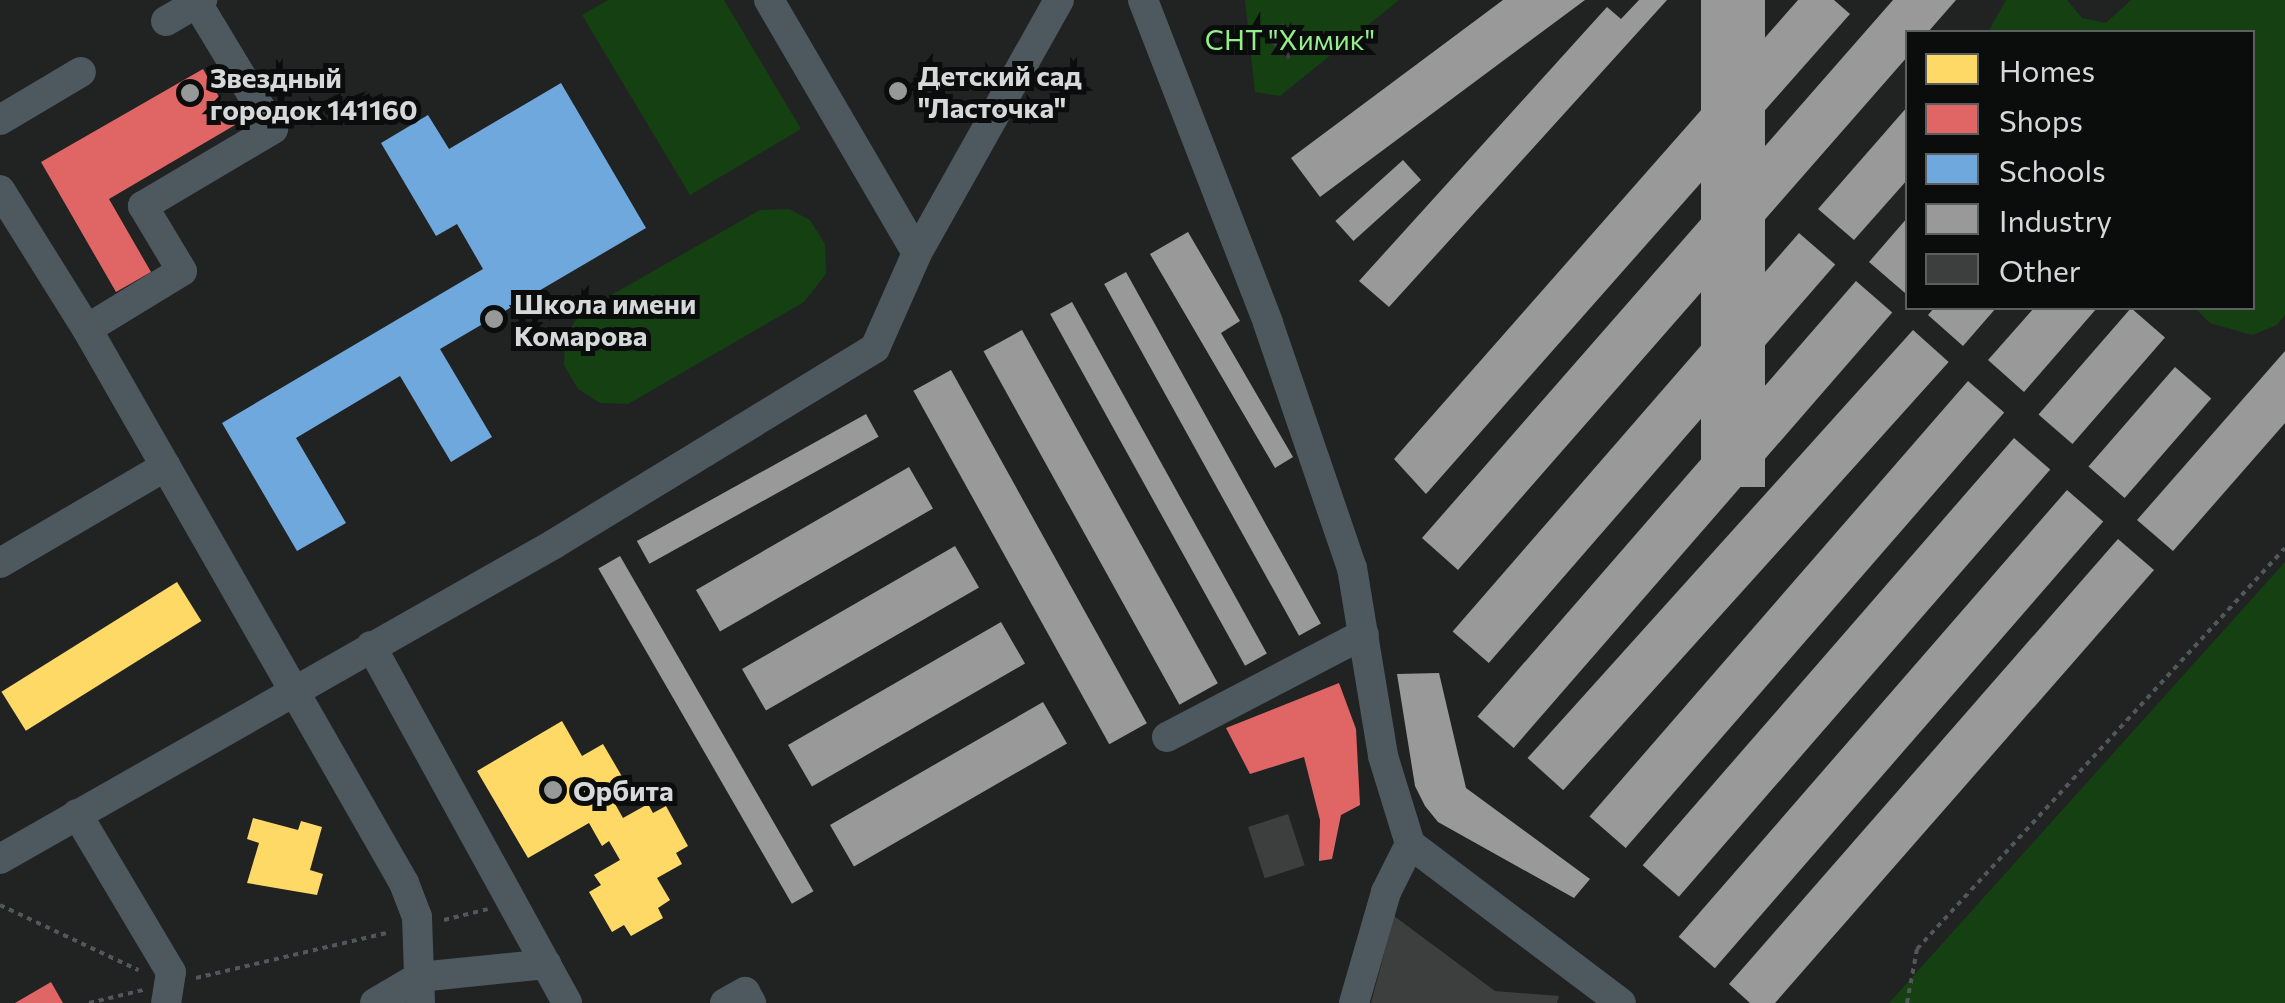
<!DOCTYPE html>
<html>
<head>
<meta charset="utf-8">
<style>
  body { margin:0 }
  #map { position:relative; width:2285px; height:1003px; overflow:hidden; background:#212323; font-family:Commissioner,sans-serif }
  div>[style] { position:absolute }
  .green>* { inset:0; background:#144012 }
  .homes>* { inset:0; background:#ffd966; transform-origin:0 0 }
  .shops>* { inset:0; background:#e06666 }
  .schools>* { inset:0; background:#6fa8dc }
  .industry>* { inset:0; background:#999; transform-origin:0 0 }
  .building>* { inset:0; background:#3d3f3e; transform-origin:0 0 }
  .path>* { height:4px; margin-top:-2px; transform-origin:0; background:repeating-linear-gradient(90deg,#50585b 0 5px,transparent 0 10px) }
  .minor>* { height:30px; margin:-15px; padding:0 15px; transform-origin:15px; border-radius:15px; background:#4d585f }
  .dots>* { width:28px; height:28px; translate:-50% -50%; box-sizing:border-box; border:5px solid #0b0d0d; border-radius:50% }
  span { translate:-50% -50%; white-space:nowrap; text-align:center; line-height:1.15; -webkit-text-stroke:10px #0b0d0d; paint-order:stroke }
  .park-label { font-size:28px; color:#94ee8b }
  .poi-label { font-size:28px; color:#d6d9d9; font-weight:700 }
  .left { translate:0 -50%; text-align:left }
  .legend { position:absolute; left:1905px; top:30px; width:350px; height:280px; box-sizing:border-box; background:#0b0d0d; border:2px solid #5c5f5f; margin:0; padding:12px 18px; list-style:none; font-size:30px; color:#d6d9d9 }
  .legend li { display:flex; align-items:center; gap:20px; height:50px }
  .legend b { width:50px; border:2px solid #5c5f5f }
</style>
</head>
<body>
<div id="map">
  <div class="green">
    <div style="clip-path:polygon(608px 0,724px 0,801px 129px,690px 195px,582px 15px)"></div>
    <div style="clip-path:polygon(1245px 0,1399px 0,1280px 96px,1255px 92px)"></div>
    <div style="clip-path:polygon(2006px 0,2067px 0,2082px 18px,2106px 23px,2131px 0,2285px 0,2285px 315px,2277px 325px,2252px 335px,2210px 323px,2195px 308px,2252px 308px,2252px 32px,1988px 32px)"></div>
    <div style="clip-path:polygon(789px 209px,810px 220px,825px 244px,826px 274px,804px 302px,628px 404px,600px 403px,578px 389px,564px 365px,565px 338px,580px 313px,760px 210px)"></div>
    <div style="clip-path:polygon(2285px 562px,2285px 1003px,1889px 1003px)"></div>
  </div>
  <div class="homes">
    <div style="left:177px;top:582px;width:46px;height:207px;rotate:58deg"></div>
    <div style="clip-path:polygon(562px 721px,582px 756px,603px 744px,627px 785px,610px 795px,623px 818px,648px 804px,653px 813px,666px 806px,688px 846px,676px 853px,682px 864px,657px 878px,670px 900px,658px 908px,663px 918px,631px 936px,624px 925px,612px 932px,589px 892px,601px 885px,594px 875px,620px 860px,609px 841px,602px 846px,589px 823px,528px 858px,477px 771px)"></div>
    <div style="clip-path:polygon(253px 818px,298px 830px,301px 821px,322px 827px,310px 870px,323px 874px,317px 895px,247px 883px,259px 843px,247px 839px)"></div>
  </div>
  <div class="shops">
    <div style="clip-path:polygon(203px 69px,235px 125px,109px 199px,151px 272px,116px 292px,41px 162px)"></div>
    <div style="clip-path:polygon(1339px 683px,1356px 729px,1360px 805px,1341px 815px,1332px 859px,1319px 861px,1320px 820px,1304px 757px,1250px 774px,1226px 728px)"></div>
    <div style="clip-path:polygon(51px 982px,63px 1003px,15px 1003px)"></div>
  </div>
  <div class="schools">
    <div style="clip-path:polygon(561px 83px,646px 228px,440px 349px,492px 437px,451px 462px,400px 376px,296px 438px,346px 523px,297px 551px,222px 423px,483px 269px,457px 224px,436px 236px,381px 143px,428px 115px,449px 149px)"></div>
  </div>
  <div class="industry">
    <div style="clip-path:polygon(1503px 0,1585px 0,1320px 197px,1291px 158px)"></div>
    <div style="clip-path:polygon(1639px 0,1667px 0,1389px 307px,1359px 281px,1607px 7px,1621px 19px)"></div>
    <div style="left:1701px;top:0;width:64px;height:487px"></div>
    <div style="clip-path:polygon(1798px 0,1834px 0,1850px 14px,1426px 494px,1394px 459px)"></div>
    <div style="clip-path:polygon(1893px 0,1956px 0,1928px 32px,1908px 32px,1908px 56px,1458px 570px,1422px 538px)"></div>
    <div style="clip-path:polygon(1908px 106px,1908px 179px,1854px 240px,1818px 209px)"></div>
    <div style="left:1403px;top:160px;width:27px;height:91px;rotate:48deg"></div>
    <div style="clip-path:polygon(1908px 217px,1908px 290px,1905px 293px,1869px 262px)"></div>
    <div style="clip-path:polygon(1188px 232px,1240px 321px,1221px 333px,1293px 457px,1275px 468px,1150px 254px)"></div>
    <div style="left:1799px;top:233px;width:48px;height:528px;rotate:41deg"></div>
    <div style="left:1126px;top:272px;width:402px;height:25px;rotate:61deg"></div>
    <div style="left:1856px;top:281px;width:48px;height:577px;rotate:41deg"></div>
    <div style="left:1072px;top:302px;width:402px;height:25px;rotate:61deg"></div>
    <div style="clip-path:polygon(1934px 308px,1996px 308px,1963px 346px,1928px 315px)"></div>
    <div style="clip-path:polygon(2034px 308px,2097px 308px,2024px 392px,1988px 360px)"></div>
    <div style="left:2131px;top:308px;width:45px;height:141px;rotate:41deg"></div>
    <div style="left:1022px;top:330px;width:404px;height:44px;rotate:61deg"></div>
    <div style="left:1913px;top:330px;width:48px;height:576px;rotate:42deg"></div>
    <div style="clip-path:polygon(2285px 351px,2285px 423px,2173px 551px,2137px 520px)"></div>
    <div style="left:2175px;top:367px;width:48px;height:132px;rotate:41deg"></div>
    <div style="left:951px;top:370px;width:404px;height:43px;rotate:61deg"></div>
    <div style="left:1968px;top:381px;width:48px;height:577px;rotate:41deg"></div>
    <div style="left:866px;top:414px;width:26px;height:262px;rotate:61deg"></div>
    <div style="left:2014px;top:438px;width:48px;height:566px;rotate:41deg"></div>
    <div style="left:909px;top:467px;width:48px;height:246px;rotate:60deg"></div>
    <div style="left:2067px;top:490px;width:48px;height:592px;rotate:41deg"></div>
    <div style="clip-path:polygon(2118px 539px,2154px 570px,1775px 1003px,1750px 1003px,1729px 984px)"></div>
    <div style="left:955px;top:546px;width:48px;height:246px;rotate:60deg"></div>
    <div style="left:620px;top:556px;width:387px;height:25px;rotate:60deg"></div>
    <div style="left:1001px;top:622px;width:48px;height:246px;rotate:60deg"></div>
    <div style="clip-path:polygon(1439px 673px,1466px 788px,1590px 879px,1574px 898px,1438px 822px,1425px 806px,1415px 786px,1397px 674px)"></div>
    <div style="left:1043px;top:702px;width:48px;height:246px;rotate:60deg"></div>
  </div>
  <div class="building">
    <div style="left:1283px;top:23px;width:30px;height:22px;rotate:46deg"></div>
    <div style="left:1288px;top:814px;width:54px;height:42px;rotate:72deg"></div>
    <div style="clip-path:polygon(1394px 916px,1495px 991px,1559px 996px,1557px 1003px,1371px 1003px)"></div>
  </div>
  <div class="path">
    <div style="left:0;top:905px;width:153px;rotate:25.2deg"></div>
    <div style="left:444px;top:920px;width:45px;rotate:-14deg"></div>
    <div style="left:196px;top:978px;width:200px;rotate:-13.3deg"></div>
    <div style="left:89px;top:1003px;width:56px;rotate:-13.5deg"></div>
    <div style="left:1907px;top:1003px;width:55px;rotate:-79.5deg"></div>
    <div style="left:1917px;top:949px;width:544px;rotate:-47.46deg"></div>
  </div>
  <div class="minor">
    <div style="left:769px;top:0;width:293px;rotate:59.7deg"></div>
    <div style="left:1143px;top:0;width:346px;rotate:68.8deg"></div>
    <div style="left:1268px;top:323px;width:259px;rotate:71.1deg"></div>
    <div style="left:1352px;top:568px;width:191px;rotate:80.6deg"></div>
    <div style="left:1383px;top:756px;width:92px;rotate:72.9deg"></div>
    <div style="left:1410px;top:844px;width:264px;rotate:37deg"></div>
    <div style="left:166px;top:21px;width:42px;rotate:-30.3deg"></div>
    <div style="left:0;top:120px;width:94px;rotate:-30.7deg"></div>
    <div style="left:0;top:190px;width:164px;rotate:58deg"></div>
    <div style="left:87px;top:329px;width:638px;rotate:60.22deg"></div>
    <div style="left:404px;top:883px;width:36px;rotate:69deg"></div>
    <div style="left:417px;top:917px;width:86px;rotate:88deg"></div>
    <div style="left:87px;top:329px;width:111px;rotate:-31.4deg"></div>
    <div style="left:182px;top:271px;width:76px;rotate:-121deg"></div>
    <div style="left:143px;top:206px;width:151px;rotate:-30.6deg"></div>
    <div style="left:273px;top:129px;width:147px;rotate:-121.1deg"></div>
    <div style="left:0;top:563px;width:192px;rotate:-30.3deg"></div>
    <div style="left:371px;top:646px;width:407px;rotate:61.2deg"></div>
    <div style="left:1167px;top:737px;width:222px;rotate:-27.6deg"></div>
    <div style="left:77px;top:814px;width:184px;rotate:59.3deg"></div>
    <div style="left:171px;top:972px;width:31px;rotate:99deg"></div>
    <div style="left:0;top:859px;width:637px;rotate:-29.62deg"></div>
    <div style="left:554px;top:544px;width:376px;rotate:-31.4deg"></div>
    <div style="left:875px;top:348px;width:104px;rotate:-66.1deg"></div>
    <div style="left:917px;top:253px;width:290px;rotate:-60.7deg"></div>
    <div style="left:375px;top:1003px;width:51px;rotate:-30.6deg"></div>
    <div style="left:419px;top:977px;width:128px;rotate:-5.8deg"></div>
    <div style="left:725px;top:1003px;width:23px;rotate:-29deg"></div>
    <div style="left:745px;top:992px;width:13px;rotate:61deg"></div>
    <div style="left:1354px;top:1003px;width:116px;rotate:-73.9deg"></div>
    <div style="left:1386px;top:892px;width:54px;rotate:-63.4deg"></div>
  </div>
  <div class="dots">
    <div style="left:898px;top:91px;background:#979999"></div>
    <div style="left:190px;top:93px;background:#979999"></div>
    <div style="left:494px;top:319px;background:#979999"></div>
    <div style="left:553px;top:790px;background:#979999"></div>
  </div>
  <div class="park-label">
    <span style="left:1290px;top:39px">СНТ "Химик"</span>
  </div>
  <div class="poi-label">
    <span class="left" style="left:918px;top:91px">Детский сад<br>"Ласточка"</span>
    <span class="left" style="left:210px;top:93px">Звездный<br>городок 141160</span>
    <span class="left" style="left:514px;top:319px">Школа имени<br>Комарова</span>
    <span class="left" style="left:573px;top:790px">Орбита</span>
  </div>
  <ul class="legend">
  <li><b style="height:28px;background:#ffd966"></b>Homes</li>
  <li><b style="height:28px;background:#e06666"></b>Shops</li>
  <li><b style="height:28px;background:#6fa8dc"></b>Schools</li>
  <li><b style="height:28px;background:#999"></b>Industry</li>
  <li><b style="height:28px;background:#3d3f3e"></b>Other</li>
  </ul>
</div>
</body>
</html>
